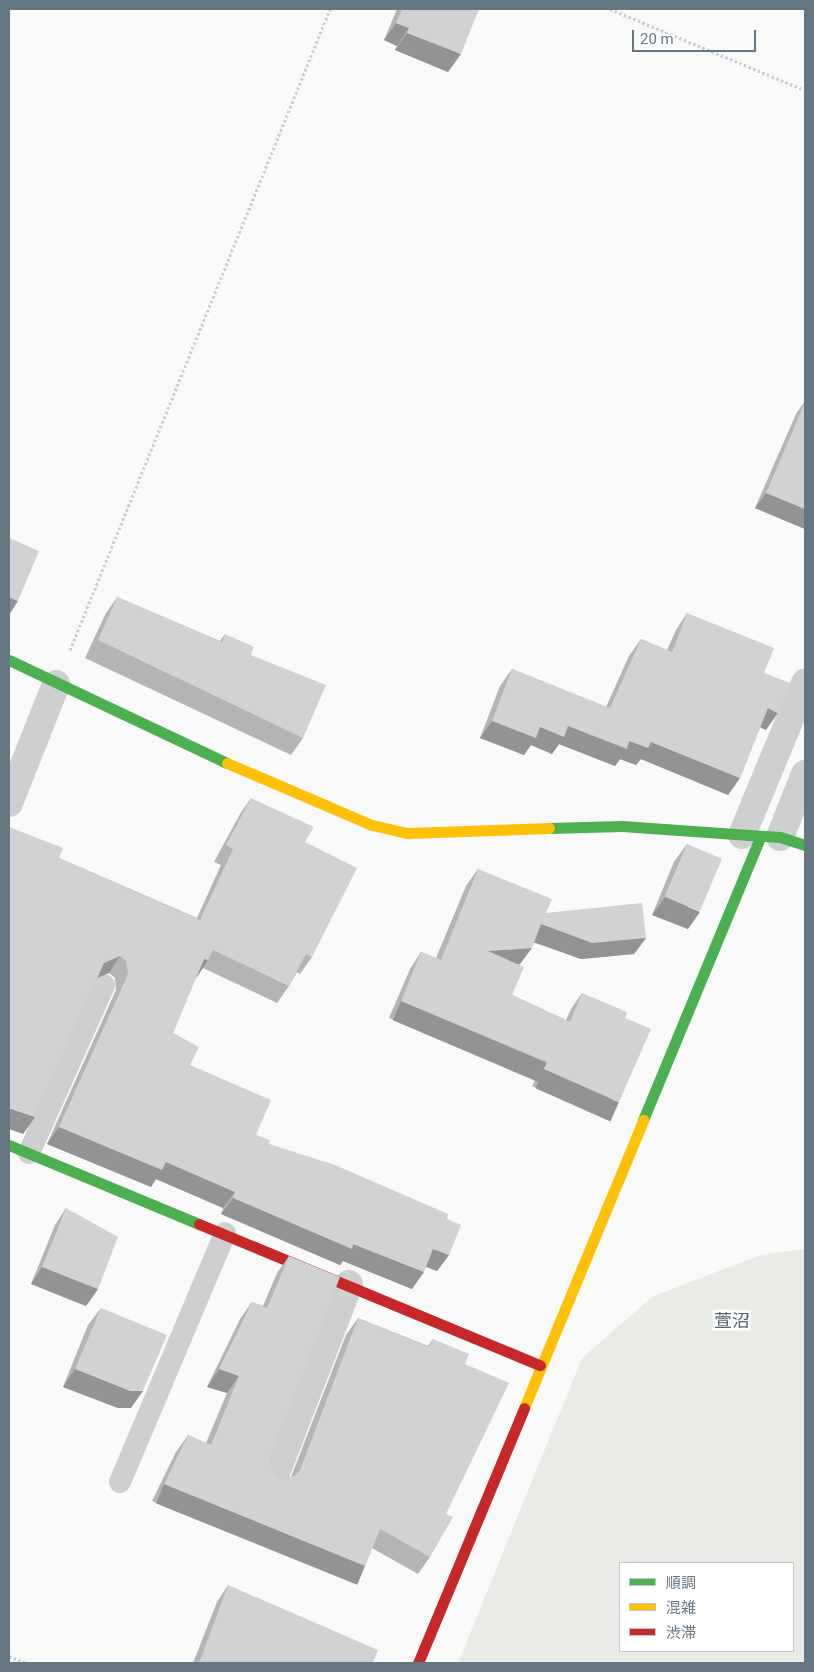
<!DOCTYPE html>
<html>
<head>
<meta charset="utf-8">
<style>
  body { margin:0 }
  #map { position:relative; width:814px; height:1672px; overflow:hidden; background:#f9f9f9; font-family:Roboto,"Noto Sans JP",sans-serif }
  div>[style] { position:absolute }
  .green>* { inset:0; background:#e8ebe6 }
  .path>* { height:3px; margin-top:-1.5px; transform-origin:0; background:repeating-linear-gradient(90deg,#cbcccd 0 2.5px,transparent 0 5px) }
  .lane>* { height:22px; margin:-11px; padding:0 11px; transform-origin:11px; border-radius:11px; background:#cecfd0 }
  .street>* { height:28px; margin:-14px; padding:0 14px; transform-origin:14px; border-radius:14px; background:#cecfd0 }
  .fast>* { height:11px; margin:-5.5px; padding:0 5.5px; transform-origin:5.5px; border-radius:5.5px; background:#4caf50 }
  .slow>* { height:11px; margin:-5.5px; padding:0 5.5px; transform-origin:5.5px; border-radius:5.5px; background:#ffc107 }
  .jam>* { height:11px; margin:-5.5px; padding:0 5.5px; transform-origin:5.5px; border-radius:5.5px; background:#c62828 }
  .wall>* { inset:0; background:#b3b5b5 }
  .shaded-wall>* { inset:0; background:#929394; transform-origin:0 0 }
  .building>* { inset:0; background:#d0d2d3; transform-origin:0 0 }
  span { translate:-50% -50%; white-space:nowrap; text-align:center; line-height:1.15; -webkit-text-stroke:5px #fff; paint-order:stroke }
  .quarter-label { font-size:18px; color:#57646e }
  .frame { position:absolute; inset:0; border:10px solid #657683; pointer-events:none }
  .legend { position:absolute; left:619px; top:1562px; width:175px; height:90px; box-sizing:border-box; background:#fff; border:1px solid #c1c8cd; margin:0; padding:6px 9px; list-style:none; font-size:15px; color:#657683 }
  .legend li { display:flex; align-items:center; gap:10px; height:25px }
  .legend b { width:25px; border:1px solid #c1c8cd }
  .scale { position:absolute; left:632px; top:30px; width:124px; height:22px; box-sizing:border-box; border:2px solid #657683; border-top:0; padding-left:6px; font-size:15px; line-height:18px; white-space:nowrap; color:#657683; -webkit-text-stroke:4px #fff; paint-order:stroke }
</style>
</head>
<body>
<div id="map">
  <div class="green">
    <div style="clip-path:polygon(evenodd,805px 1249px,805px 1663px,458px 1663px,582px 1358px,652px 1297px,760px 1255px,805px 1249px,620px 1563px,793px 1563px,793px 1651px,620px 1651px,620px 1563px)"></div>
  </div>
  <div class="path">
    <div style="left:610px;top:9px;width:211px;rotate:22.6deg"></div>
    <div style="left:70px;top:650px;width:692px;rotate:-67.92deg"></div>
    <div style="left:9px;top:1656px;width:18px;rotate:22deg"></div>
  </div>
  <div class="lane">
    <div style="left:29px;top:1153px;width:184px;rotate:-65.9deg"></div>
    <div style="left:120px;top:1482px;width:270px;rotate:-67.1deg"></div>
  </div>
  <div class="street">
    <div style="left:9px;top:803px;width:128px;rotate:-68.4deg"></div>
    <div style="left:742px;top:835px;width:165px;rotate:-67.5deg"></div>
    <div style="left:780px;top:837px;width:68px;rotate:-68.4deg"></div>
    <div style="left:273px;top:1481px;width:211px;rotate:-68.9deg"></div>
  </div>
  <div class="fast">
    <div style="left:9px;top:660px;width:241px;rotate:25.3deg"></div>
    <div style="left:549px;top:828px;width:73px;rotate:-1.6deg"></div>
    <div style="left:622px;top:826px;width:158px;rotate:4deg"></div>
    <div style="left:780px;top:837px;width:26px;rotate:18deg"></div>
    <div style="left:643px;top:1120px;width:306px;rotate:-67.5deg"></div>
    <div style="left:9px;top:1145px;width:206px;rotate:22.6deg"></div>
  </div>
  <div class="slow">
    <div style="left:227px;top:763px;width:158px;rotate:23.2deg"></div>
    <div style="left:372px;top:825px;width:37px;rotate:13deg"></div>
    <div style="left:408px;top:833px;width:141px;rotate:-2deg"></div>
    <div style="left:524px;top:1408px;width:312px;rotate:-67.5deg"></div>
  </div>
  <div class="jam">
    <div style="left:199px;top:1224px;width:369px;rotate:22.5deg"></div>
    <div style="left:418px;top:1663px;width:276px;rotate:-67.4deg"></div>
  </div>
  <div class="wall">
    <div style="clip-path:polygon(397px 9px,479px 9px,448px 72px,395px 50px,397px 46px,384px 40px)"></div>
    <div style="clip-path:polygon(805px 401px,805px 529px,755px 508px,796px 414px)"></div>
    <div style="clip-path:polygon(117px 597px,220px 641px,225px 634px,251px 655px,303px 738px,291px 755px,85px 658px,105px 615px)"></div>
    <div style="clip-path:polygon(687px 613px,764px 673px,766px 730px,760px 727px,740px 778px,728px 795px,641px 759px,636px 765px,620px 759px,615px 766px,559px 744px,552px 754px,531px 745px,524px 755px,480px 738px,500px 686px,512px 669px,606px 707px,629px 656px,641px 639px,667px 650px,676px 630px)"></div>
    <div style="clip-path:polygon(251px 798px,305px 842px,312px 957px,300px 974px,297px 972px,289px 986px,277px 1003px,203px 968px,196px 977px,173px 1033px,190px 1065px,256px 1135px,269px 1144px,447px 1219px,449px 1255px,437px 1271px,426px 1267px,412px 1289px,343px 1261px,340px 1265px,221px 1214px,223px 1208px,156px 1179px,151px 1187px,47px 1144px,116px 990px,115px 978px,109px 973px,97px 978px,35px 1117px,23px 1134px,59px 858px,197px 918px,221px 865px,214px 862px,240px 814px)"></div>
    <div style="clip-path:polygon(687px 844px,688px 929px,652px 915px,674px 862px)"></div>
    <div style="clip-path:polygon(478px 869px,546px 913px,646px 938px,634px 954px,581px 959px,534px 942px,520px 964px,518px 965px,512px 995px,566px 1020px,571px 1009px,582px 993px,625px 1018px,608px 1119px,532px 1086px,536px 1078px,389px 1018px,410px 969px,421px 952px,436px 958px,466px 886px)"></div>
    <div style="clip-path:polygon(66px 1208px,98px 1289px,86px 1306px,31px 1284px,55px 1225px)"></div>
    <div style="clip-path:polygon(289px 1256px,270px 1458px,273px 1473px,280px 1479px,291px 1477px,346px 1335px,358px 1318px,428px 1346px,433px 1339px,465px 1364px,446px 1514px,430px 1557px,418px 1574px,372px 1548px,365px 1566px,353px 1583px,152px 1501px,176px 1452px,188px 1435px,206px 1443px,227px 1393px,207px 1387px,240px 1319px,252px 1302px,263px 1306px,277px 1273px)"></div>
    <div style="clip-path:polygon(101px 1308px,131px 1408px,118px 1408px,63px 1387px,88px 1325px)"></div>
    <div style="clip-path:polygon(228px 1585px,373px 1663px,193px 1663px,217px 1602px)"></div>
  </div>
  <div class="shaded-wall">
    <div style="clip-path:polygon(396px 23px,409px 28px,397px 46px,384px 40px)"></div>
    <div style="clip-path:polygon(407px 33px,461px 54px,448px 72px,395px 50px)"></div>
    <div style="clip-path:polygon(766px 493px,805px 509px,805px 529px,755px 508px)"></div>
    <div style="clip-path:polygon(9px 597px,18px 601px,9px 615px)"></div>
    <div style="clip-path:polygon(768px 708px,778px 713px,766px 730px,756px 725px)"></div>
    <div style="clip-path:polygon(492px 721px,540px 727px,568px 726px,629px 741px,651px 742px,740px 778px,728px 795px,641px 759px,636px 765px,620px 759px,615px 766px,559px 744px,552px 754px,531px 745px,524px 755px,480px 738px)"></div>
    <div style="clip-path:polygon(665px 897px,700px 912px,688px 929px,652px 915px)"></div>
    <div style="clip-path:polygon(541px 924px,646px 938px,634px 954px,581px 959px,530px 941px)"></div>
    <div style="clip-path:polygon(532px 948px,520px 964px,477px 968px,488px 951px)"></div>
    <div style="clip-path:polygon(120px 956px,109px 973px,92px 980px,104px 963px)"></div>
    <div style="clip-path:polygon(204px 959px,208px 960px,197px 977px,192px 975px)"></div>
    <div style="left:401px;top:1001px;width:158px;height:21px;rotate:23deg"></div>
    <div style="left:544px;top:1069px;width:82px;height:21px;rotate:24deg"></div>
    <div style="clip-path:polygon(9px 1108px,35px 1117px,23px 1134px,9px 1129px)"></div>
    <div style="clip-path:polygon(59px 1127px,166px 1162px,235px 1192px,223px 1208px,156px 1179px,151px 1187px,47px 1144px)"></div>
    <div style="clip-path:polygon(233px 1198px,353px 1244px,424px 1272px,412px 1289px,343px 1261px,340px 1265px,221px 1214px)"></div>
    <div style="clip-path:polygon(433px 1249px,449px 1255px,437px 1271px,422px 1265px)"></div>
    <div style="clip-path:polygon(42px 1267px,98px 1289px,86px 1306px,31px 1284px)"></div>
    <div style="clip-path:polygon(75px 1369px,143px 1391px,131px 1408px,118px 1408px,63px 1387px)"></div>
    <div style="clip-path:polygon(219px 1369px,239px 1376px,227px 1393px,207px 1387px)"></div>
    <div style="left:164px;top:1484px;width:217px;height:21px;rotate:22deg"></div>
  </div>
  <div class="building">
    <div style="clip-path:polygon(402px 9px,479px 9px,461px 54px,407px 33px,409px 28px,396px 23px)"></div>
    <div style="clip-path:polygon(805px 402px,805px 509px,766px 493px)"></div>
    <div style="clip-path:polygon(9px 538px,39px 551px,18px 601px,9px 597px)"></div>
    <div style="clip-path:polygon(117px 597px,222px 642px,225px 634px,254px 647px,251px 655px,326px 685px,303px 738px,98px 640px)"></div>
    <div style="clip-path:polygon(687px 613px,774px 648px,764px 673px,790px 683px,778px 713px,768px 708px,740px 778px,651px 742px,648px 748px,629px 741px,627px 749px,568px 726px,564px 737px,540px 727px,536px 738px,492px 721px,512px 669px,610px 708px,641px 639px,672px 652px)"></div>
    <div style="clip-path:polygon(251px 798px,314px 827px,305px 842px,357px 868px,312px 957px,306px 954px,289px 986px,213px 950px,208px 960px,204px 959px,173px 1033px,199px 1047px,190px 1065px,271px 1100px,256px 1135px,270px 1140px,269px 1144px,335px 1165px,448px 1214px,447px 1219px,461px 1225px,449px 1255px,433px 1249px,424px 1272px,353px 1244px,352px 1249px,233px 1198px,235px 1192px,166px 1162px,162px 1170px,59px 1127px,128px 974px,126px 961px,120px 956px,104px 963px,35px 1117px,9px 1108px,9px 827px,63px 848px,59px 858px,200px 920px,233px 849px,226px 845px)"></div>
    <div style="left:687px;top:844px;width:38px;height:57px;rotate:23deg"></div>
    <div style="clip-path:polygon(478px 869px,552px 899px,546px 913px,642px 903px,646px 938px,592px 943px,541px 924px,532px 948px,488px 951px,524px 967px,512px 995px,570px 1022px,582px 993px,627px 1012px,625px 1018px,651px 1029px,619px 1102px,544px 1069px,547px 1062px,401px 1001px,421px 952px,441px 960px)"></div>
    <div style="clip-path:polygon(66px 1208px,118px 1237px,98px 1289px,42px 1267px)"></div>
    <div style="clip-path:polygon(289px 1256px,340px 1277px,270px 1458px,273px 1473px,280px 1479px,294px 1476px,300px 1470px,358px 1318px,429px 1347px,433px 1339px,469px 1354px,465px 1364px,509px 1383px,446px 1514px,453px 1517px,430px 1557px,380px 1529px,365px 1566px,164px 1484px,188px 1435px,211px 1445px,239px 1376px,219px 1369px,252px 1302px,267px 1308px)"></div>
    <div style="clip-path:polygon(101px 1308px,167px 1335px,143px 1391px,130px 1391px,75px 1369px)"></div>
    <div style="clip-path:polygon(228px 1585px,378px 1650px,373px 1663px,199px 1663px)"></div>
  </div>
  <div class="quarter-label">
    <span style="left:732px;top:1321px">萱沼</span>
  </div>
  <div class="frame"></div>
  <ul class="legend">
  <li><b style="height:6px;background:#4caf50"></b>順調</li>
  <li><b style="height:6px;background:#ffc107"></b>混雑</li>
  <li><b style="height:6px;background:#c62828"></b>渋滞</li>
  </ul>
  <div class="scale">20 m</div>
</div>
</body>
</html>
